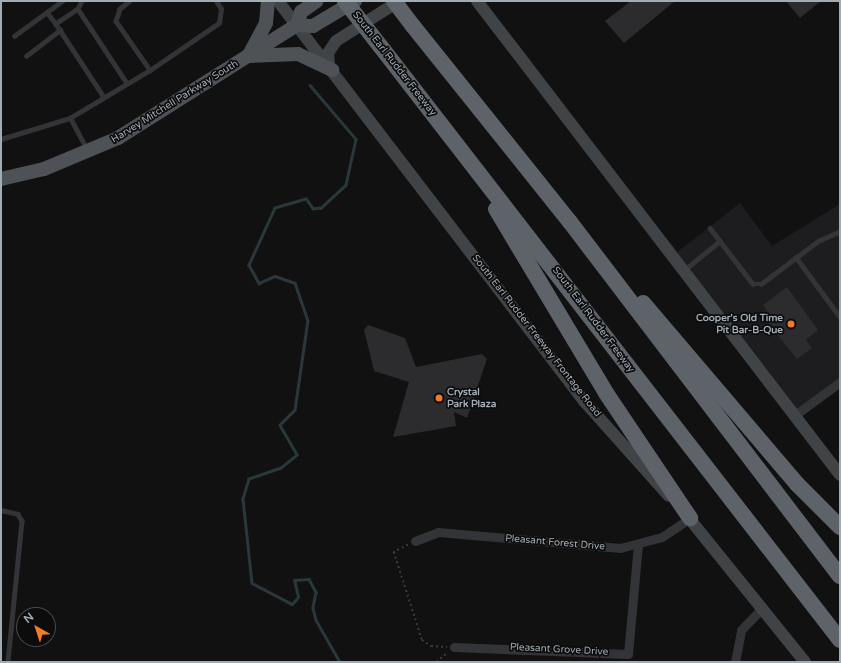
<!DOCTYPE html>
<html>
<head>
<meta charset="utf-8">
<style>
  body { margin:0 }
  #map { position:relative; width:841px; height:663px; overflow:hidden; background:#111112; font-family:"Varela Round",sans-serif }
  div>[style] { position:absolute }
  .built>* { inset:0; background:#1d1d1f }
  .stream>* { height:2.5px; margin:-1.25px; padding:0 1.25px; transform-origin:1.25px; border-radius:1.25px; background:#2a383b }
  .building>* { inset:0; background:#2c2c2f }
  .path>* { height:1.5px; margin-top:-0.75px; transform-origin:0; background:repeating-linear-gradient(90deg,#383b3e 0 2px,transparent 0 5px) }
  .service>* { height:4.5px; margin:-2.25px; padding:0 2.25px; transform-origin:2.25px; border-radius:2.25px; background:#323437 }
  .minor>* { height:9px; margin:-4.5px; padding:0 4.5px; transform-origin:4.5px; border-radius:4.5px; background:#323437 }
  .secondary>* { height:12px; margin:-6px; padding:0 6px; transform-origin:6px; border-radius:6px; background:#404447 }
  .primary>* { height:14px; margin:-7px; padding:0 7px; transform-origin:7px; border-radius:7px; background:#4e5256 }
  .motorway>* { height:16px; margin:-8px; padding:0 8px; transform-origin:8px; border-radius:8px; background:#5e6369 }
  .motorway-bridge>* { height:16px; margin:-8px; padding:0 8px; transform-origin:8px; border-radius:8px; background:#5e6369 }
  .dots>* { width:11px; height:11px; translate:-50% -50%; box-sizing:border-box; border:2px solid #0c0c0d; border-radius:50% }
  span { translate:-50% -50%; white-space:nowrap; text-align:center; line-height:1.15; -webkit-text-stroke:3.5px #0c0c0d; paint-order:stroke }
  .street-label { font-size:10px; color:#a2acb4 }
  .poi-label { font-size:10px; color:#a2acb4; font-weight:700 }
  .right { translate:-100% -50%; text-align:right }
  .left { translate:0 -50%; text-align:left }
  .frame { position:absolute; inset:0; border:2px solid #a2acb4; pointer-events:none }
  .north { position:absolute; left:16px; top:607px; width:40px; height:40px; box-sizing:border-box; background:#0c0c0d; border:1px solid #484c50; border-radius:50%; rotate:321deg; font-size:11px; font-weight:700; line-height:16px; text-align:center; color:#a2acb4 }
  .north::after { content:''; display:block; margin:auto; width:14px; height:18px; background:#f67925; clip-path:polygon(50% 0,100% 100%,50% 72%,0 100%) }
</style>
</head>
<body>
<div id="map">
  <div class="built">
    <div style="clip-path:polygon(740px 203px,772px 246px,840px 204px,840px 378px,796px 411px,676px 253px)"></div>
  </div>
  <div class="stream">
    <div style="left:310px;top:85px;width:71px;rotate:49.6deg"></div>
    <div style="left:356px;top:139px;width:47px;rotate:102.3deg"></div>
    <div style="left:346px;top:185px;width:34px;rotate:137deg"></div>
    <div style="left:321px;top:208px;width:8px;rotate:173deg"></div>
    <div style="left:313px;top:209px;width:12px;rotate:-125deg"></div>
    <div style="left:306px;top:199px;width:32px;rotate:164deg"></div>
    <div style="left:275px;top:208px;width:63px;rotate:114.5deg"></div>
    <div style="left:249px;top:265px;width:21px;rotate:61deg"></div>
    <div style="left:259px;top:283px;width:17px;rotate:-24deg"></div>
    <div style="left:275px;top:276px;width:21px;rotate:19deg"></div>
    <div style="left:295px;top:283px;width:39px;rotate:71deg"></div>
    <div style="left:308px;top:320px;width:91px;rotate:98.2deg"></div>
    <div style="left:295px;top:410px;width:21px;rotate:135deg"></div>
    <div style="left:280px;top:425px;width:34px;rotate:60deg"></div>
    <div style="left:297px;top:455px;width:21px;rotate:141deg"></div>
    <div style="left:281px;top:468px;width:34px;rotate:161deg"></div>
    <div style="left:249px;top:479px;width:21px;rotate:107deg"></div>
    <div style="left:243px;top:499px;width:84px;rotate:83.9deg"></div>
    <div style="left:252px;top:583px;width:45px;rotate:27.7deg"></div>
    <div style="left:292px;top:604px;width:9px;rotate:-49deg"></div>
    <div style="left:298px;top:597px;width:17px;rotate:-103deg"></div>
    <div style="left:294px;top:580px;width:15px;rotate:-4deg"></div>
    <div style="left:309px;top:579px;width:15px;rotate:62deg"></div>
    <div style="left:316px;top:592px;width:16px;rotate:101deg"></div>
    <div style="left:313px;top:608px;width:12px;rotate:76deg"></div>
    <div style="left:316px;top:620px;width:48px;rotate:60.3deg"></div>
  </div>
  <div class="building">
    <div style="clip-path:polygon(631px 1px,675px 1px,624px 43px,605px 21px)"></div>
    <div style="clip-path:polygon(786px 1px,821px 1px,800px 18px)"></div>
    <div style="clip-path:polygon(787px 287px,818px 330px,806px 340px,812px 348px,797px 359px,764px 318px,769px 314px,763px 305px)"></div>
    <div style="clip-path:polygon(368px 325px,405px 338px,416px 367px,482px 354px,487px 359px,467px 418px,454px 412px,456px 426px,393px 437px,409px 382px,374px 371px,364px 330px)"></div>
  </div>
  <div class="path">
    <div style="left:408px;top:545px;width:16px;rotate:153deg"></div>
    <div style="left:394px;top:552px;width:92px;rotate:72.3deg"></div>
    <div style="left:422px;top:640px;width:11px;rotate:34deg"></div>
    <div style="left:431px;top:646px;width:16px;rotate:4deg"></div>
    <div style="left:436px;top:662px;width:14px;rotate:-39deg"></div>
  </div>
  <div class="service">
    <div style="left:82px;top:1px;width:9px;rotate:117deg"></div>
    <div style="left:78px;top:9px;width:89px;rotate:56.5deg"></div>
    <div style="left:130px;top:1px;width:13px;rotate:141deg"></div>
    <div style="left:120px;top:9px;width:13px;rotate:108deg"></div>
    <div style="left:116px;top:21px;width:60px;rotate:55.2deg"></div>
    <div style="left:150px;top:70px;width:83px;rotate:-34.3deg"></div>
    <div style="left:219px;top:23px;width:14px;rotate:-82deg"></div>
    <div style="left:221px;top:9px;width:9px;rotate:-122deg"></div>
    <div style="left:78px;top:9px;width:27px;rotate:146deg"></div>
    <div style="left:56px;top:24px;width:87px;rotate:56.7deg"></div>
    <div style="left:47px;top:12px;width:19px;rotate:-36deg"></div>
    <div style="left:14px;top:36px;width:41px;rotate:-36deg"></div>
    <div style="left:47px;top:12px;width:15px;rotate:53deg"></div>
    <div style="left:26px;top:56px;width:43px;rotate:-37.4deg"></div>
    <div style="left:1px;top:139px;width:72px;rotate:-16.9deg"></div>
    <div style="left:87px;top:150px;width:36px;rotate:-118deg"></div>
    <div style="left:70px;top:118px;width:93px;rotate:-31deg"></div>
    <div style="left:710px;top:228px;width:16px;rotate:52deg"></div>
    <div style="left:796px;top:257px;width:74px;rotate:53.7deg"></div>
    <div style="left:684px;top:270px;width:46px;rotate:-38.9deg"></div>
    <div style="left:720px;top:241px;width:54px;rotate:52.5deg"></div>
    <div style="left:753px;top:284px;width:8px"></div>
    <div style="left:761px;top:284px;width:71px;rotate:-37deg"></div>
    <div style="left:818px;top:241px;width:24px;rotate:-24deg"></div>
    <div style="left:1px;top:510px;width:17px;rotate:13deg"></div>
    <div style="left:18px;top:514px;width:8px;rotate:60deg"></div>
    <div style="left:22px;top:521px;width:142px;rotate:95.7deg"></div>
  </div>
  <div class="minor">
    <div style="left:795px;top:415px;width:56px;rotate:-36.3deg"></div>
    <div style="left:415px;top:541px;width:25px;rotate:-21deg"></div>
    <div style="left:438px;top:532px;width:183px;rotate:5deg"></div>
    <div style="left:620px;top:548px;width:43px;rotate:-14.7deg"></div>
    <div style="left:662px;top:537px;width:34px;rotate:-34deg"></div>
    <div style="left:454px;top:647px;width:174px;rotate:2.3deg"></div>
    <div style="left:628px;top:654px;width:109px;rotate:-84.8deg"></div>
    <div style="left:735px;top:662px;width:33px;rotate:-79deg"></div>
    <div style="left:741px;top:630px;width:30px;rotate:-46deg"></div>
  </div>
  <div class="secondary">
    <div style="left:278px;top:1px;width:504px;rotate:52.58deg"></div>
    <div style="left:584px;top:401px;width:127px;rotate:48.2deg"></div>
    <div style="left:477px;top:1px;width:597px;rotate:52.55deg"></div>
    <div style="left:329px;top:66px;width:13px;rotate:-94deg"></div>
    <div style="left:328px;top:53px;width:14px;rotate:-56deg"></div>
    <div style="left:336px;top:41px;width:75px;rotate:-32.4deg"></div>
    <div style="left:684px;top:512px;width:193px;rotate:51.1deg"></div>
  </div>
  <div class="primary">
    <div style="left:297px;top:25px;width:14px;rotate:-73deg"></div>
    <div style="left:301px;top:12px;width:19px;rotate:-35deg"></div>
    <div style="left:249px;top:55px;width:36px;rotate:-62deg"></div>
    <div style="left:266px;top:23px;width:22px;rotate:-85deg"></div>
    <div style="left:249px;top:56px;width:49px;rotate:-2.3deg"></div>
    <div style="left:298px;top:54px;width:38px;rotate:25deg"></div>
    <div style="left:1px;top:179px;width:44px;rotate:-13.1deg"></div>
    <div style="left:44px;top:169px;width:80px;rotate:-22.7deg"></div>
    <div style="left:118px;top:138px;width:212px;rotate:-32.3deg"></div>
    <div style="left:297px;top:25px;width:16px;rotate:4deg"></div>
    <div style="left:313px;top:26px;width:49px;rotate:-30.8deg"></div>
  </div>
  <div class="motorway">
    <div style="left:413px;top:26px;width:251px;rotate:51.3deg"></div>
    <div style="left:570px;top:222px;width:445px;rotate:52.7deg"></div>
    <div style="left:381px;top:47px;width:750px;rotate:52.26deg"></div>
    <div style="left:496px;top:209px;width:214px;rotate:59.1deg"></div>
    <div style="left:606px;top:393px;width:151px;rotate:56.1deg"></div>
    <div style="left:643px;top:303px;width:238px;rotate:49.6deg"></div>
    <div style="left:797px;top:484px;width:61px;rotate:45deg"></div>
  </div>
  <div class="motorway-bridge">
    <div style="left:345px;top:1px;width:58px;rotate:52deg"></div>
    <div style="left:394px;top:1px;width:31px;rotate:53deg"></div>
  </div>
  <div class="dots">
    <div style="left:791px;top:324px;background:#f67925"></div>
    <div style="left:439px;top:398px;background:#f67925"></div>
  </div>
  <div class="street-label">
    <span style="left:394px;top:64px;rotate:52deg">South Earl Rudder Freeway</span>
    <span style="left:175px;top:102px;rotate:-32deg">Harvey Mitchell Parkway South</span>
    <span style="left:593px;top:320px;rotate:53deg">South Earl Rudder Freeway</span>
    <span style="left:536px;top:336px;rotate:52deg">South Earl Rudder Freeway Frontage Road</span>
    <span style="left:555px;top:543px;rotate:5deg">Pleasant Forest Drive</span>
    <span style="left:559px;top:650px;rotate:3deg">Pleasant Grove Drive</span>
  </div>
  <div class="poi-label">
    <span class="right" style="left:783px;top:324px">Cooper's Old Time<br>Pit Bar-B-Que</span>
    <span class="left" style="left:447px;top:398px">Crystal<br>Park Plaza</span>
  </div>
  <div class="frame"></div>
  <div class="north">N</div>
</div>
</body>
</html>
